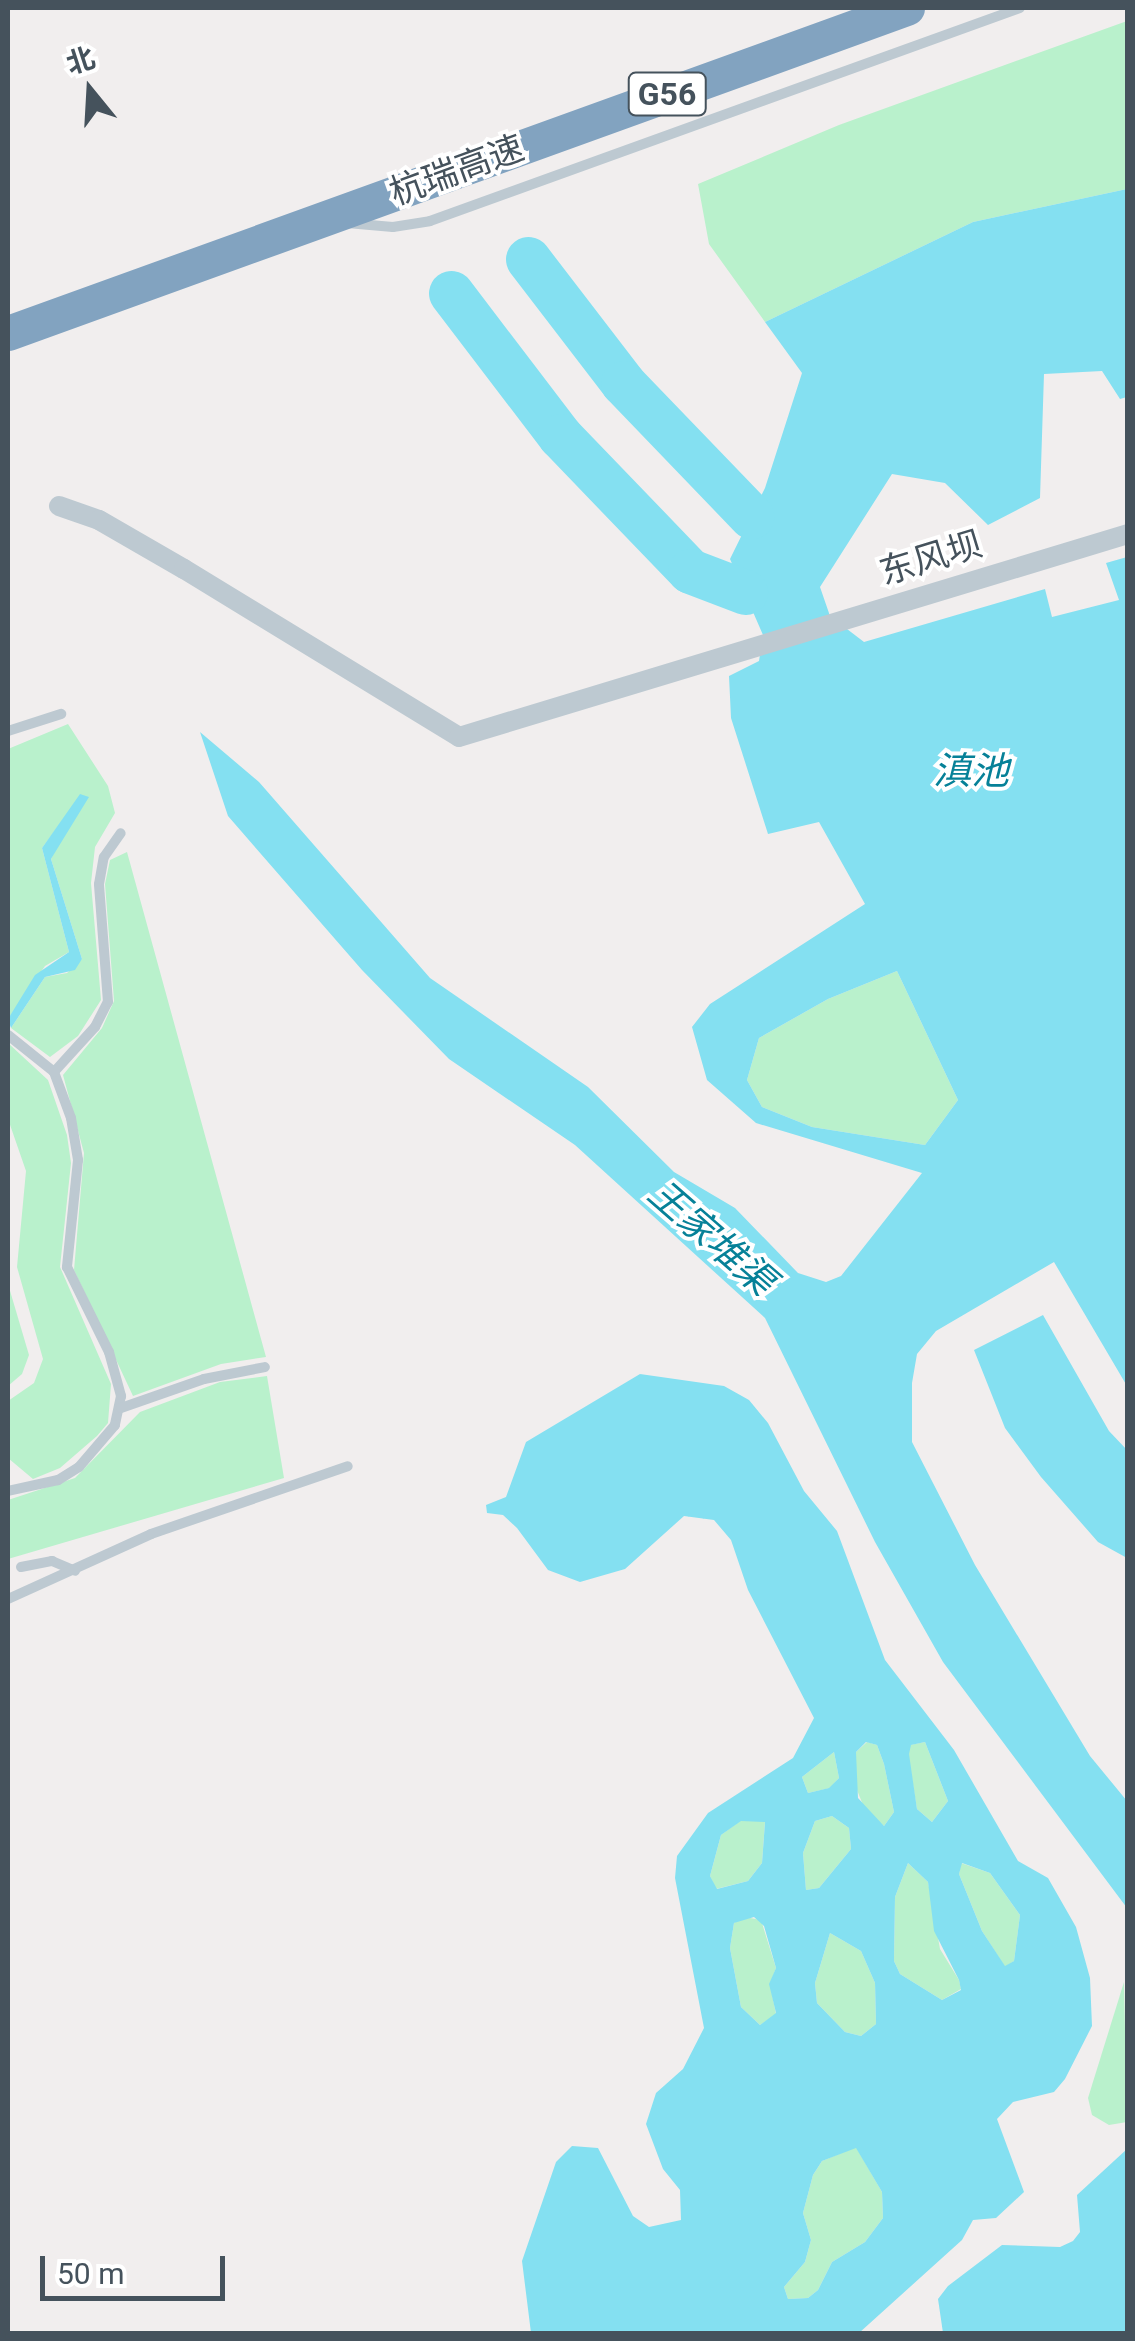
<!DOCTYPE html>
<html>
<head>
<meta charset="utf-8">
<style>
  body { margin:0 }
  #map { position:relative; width:1135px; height:2341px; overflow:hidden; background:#f1eeee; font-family:Roboto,"Noto Sans SC",sans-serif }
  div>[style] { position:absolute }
  .green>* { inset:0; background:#b9f1cc }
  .water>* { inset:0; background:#84e0f1 }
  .river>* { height:45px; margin:-22.5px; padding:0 22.5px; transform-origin:22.5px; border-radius:22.5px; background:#84e0f1 }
  .lane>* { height:10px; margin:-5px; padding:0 5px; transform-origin:5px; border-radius:5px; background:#bdc9d1 }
  .street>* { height:20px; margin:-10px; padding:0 10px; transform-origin:10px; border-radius:10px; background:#bdc9d1 }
  .highway>* { height:35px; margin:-17.5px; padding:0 17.5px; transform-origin:17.5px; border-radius:17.5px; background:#82a3c0 }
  span { translate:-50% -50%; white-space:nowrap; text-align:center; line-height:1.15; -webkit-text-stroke:8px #fff; paint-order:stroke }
  .shield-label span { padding:2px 8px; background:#fff; border:2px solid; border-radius:8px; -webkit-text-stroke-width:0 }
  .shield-label { font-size:32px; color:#45525c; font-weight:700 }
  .street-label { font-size:35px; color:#45525c }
  .water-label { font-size:38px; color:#068198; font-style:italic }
  .frame { position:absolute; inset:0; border:10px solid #45525c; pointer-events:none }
  .north { position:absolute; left:40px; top:40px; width:100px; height:100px; -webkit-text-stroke:8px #fff; paint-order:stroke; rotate:342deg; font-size:28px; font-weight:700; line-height:40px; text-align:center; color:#45525c }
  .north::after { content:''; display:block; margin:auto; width:35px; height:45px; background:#45525c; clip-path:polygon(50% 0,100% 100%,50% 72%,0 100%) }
  .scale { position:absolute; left:40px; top:2256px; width:185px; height:45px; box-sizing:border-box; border:5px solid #45525c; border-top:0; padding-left:12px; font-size:30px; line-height:35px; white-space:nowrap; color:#45525c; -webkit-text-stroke:8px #fff; paint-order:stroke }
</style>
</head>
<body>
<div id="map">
  <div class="green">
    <div style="clip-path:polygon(1127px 21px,1127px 189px,973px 222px,765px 322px,709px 244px,698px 184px,839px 125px)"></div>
    <div style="clip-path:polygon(68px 724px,108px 786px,115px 813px,95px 847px,91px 883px,101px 1000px,78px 1036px,50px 1057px,11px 1028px,45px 977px,67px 973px,82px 959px,51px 859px,81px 795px,42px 848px,69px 952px,45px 966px,8px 1019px,8px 749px)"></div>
    <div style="clip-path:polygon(127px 852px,266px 1357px,221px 1364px,133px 1396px,74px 1270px,84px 1153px,63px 1075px,102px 1028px,114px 1001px,105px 884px,110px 860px)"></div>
    <div style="clip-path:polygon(897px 971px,958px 1100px,925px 1145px,812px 1127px,762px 1107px,747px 1080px,759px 1038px,828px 999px)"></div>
    <div style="clip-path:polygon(8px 1043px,48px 1080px,67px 1135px,71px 1163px,60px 1267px,111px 1384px,108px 1423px,97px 1436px,60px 1468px,33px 1479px,8px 1458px,8px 1401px,34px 1383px,43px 1359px,17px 1267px,26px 1171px,8px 1119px)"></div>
    <div style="clip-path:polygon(8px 1284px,29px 1355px,22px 1374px,8px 1386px)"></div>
    <div style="clip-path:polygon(267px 1376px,284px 1478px,8px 1559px,8px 1500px,75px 1478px,140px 1412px,220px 1382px)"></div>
    <div style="clip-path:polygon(867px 1742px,877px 1745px,884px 1764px,894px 1812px,884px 1826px,865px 1810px,855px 1785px,856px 1752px)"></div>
    <div style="clip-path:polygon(925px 1742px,948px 1801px,932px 1822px,917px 1809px,908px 1754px,910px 1745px)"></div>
    <div style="clip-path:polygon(834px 1752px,839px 1778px,830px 1788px,808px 1793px,802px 1777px)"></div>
    <div style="clip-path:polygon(832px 1816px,849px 1828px,851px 1849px,819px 1888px,806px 1890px,803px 1853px,815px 1821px)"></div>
    <div style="clip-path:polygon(740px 1821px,765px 1821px,762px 1863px,748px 1881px,716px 1889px,710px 1876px,721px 1835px)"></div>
    <div style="clip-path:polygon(908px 1863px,928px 1882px,940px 1949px,959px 1980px,961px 1989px,942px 2000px,900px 1974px,894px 1961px,895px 1897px)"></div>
    <div style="clip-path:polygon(961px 1863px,990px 1873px,1020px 1915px,1014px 1961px,1005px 1967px,982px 1931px,959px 1874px)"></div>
    <div style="clip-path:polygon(745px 1917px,761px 1920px,776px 1968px,770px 1984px,776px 2014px,760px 2025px,741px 2007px,730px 1948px,734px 1923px)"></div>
    <div style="clip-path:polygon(830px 1933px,861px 1951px,875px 1983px,876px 2024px,861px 2036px,845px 2032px,817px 2003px,815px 1983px)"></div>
    <div style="clip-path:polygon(1124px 1982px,1127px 2122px,1109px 2125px,1092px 2115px,1088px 2098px)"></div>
    <div style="clip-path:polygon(856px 2147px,882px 2192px,883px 2218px,865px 2242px,832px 2262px,818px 2290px,808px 2298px,788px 2299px,784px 2287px,805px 2262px,811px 2240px,803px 2213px,813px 2175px,822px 2161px)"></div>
  </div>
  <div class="water">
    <div style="clip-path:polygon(evenodd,1127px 189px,1127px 397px,1120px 399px,1102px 371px,1044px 374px,1040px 498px,988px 525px,945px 483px,892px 474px,820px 587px,830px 616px,864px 642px,1045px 589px,1052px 617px,1119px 600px,1106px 563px,1127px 557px,1127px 1386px,1054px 1262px,936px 1331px,917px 1354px,912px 1383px,912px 1442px,975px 1565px,1090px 1756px,1127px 1801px,1127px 1908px,943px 1662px,875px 1542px,765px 1318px,575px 1145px,449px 1059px,362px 970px,228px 816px,200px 732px,259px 782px,430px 978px,588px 1087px,674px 1172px,735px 1208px,798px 1273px,826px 1282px,841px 1276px,922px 1173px,756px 1123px,707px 1080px,692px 1027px,710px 1004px,865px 904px,819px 822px,768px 834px,731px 718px,729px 676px,759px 661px,763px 635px,730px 559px,765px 488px,802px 373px,765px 322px,973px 222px,1127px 189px,897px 971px,958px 1100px,925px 1145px,812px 1127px,762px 1107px,747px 1080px,759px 1038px,828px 999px,897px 971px)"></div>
    <div style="clip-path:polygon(80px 794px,89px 797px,51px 859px,82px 959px,75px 970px,45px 977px,11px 1028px,8px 1019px,35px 975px,69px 952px,42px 848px)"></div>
    <div style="clip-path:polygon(1043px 1315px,1109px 1431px,1127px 1450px,1127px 1558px,1098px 1542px,1041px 1477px,1005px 1428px,974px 1350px)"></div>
    <div style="clip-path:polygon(evenodd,640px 1374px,724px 1386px,749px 1400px,768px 1423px,804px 1491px,837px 1531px,885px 1660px,954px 1750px,1018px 1861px,1048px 1878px,1076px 1927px,1090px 1978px,1092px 2026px,1065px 2079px,1054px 2092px,1013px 2102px,997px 2119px,1024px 2192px,996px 2218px,973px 2220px,962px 2240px,859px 2333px,531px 2333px,522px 2261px,556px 2162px,572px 2146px,598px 2148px,633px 2216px,649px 2227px,681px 2220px,680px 2190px,663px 2169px,646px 2124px,656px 2093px,683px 2069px,704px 2028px,675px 1878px,677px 1856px,708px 1813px,793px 1758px,814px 1718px,748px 1590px,731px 1540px,714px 1520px,684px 1516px,625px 1569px,580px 1582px,548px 1570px,517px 1528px,503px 1515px,487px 1513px,486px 1505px,506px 1497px,526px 1442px,640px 1374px,866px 1742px,877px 1745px,884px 1764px,894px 1812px,884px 1826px,858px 1798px,856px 1752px,866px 1742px,640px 1374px,925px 1742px,948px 1801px,932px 1822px,917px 1809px,909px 1754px,911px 1745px,925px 1742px,640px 1374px,834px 1752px,839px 1778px,829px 1788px,808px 1793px,802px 1777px,834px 1752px,640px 1374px,832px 1816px,849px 1828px,851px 1849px,819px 1888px,806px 1890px,803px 1853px,815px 1821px,832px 1816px,640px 1374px,741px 1821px,765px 1822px,762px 1863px,748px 1881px,717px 1889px,710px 1876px,721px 1835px,741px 1821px,640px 1374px,908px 1863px,928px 1882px,934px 1931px,959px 1980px,961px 1990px,942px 2000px,900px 1974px,894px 1961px,895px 1897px,908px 1863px,640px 1374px,962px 1863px,990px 1873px,1020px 1915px,1014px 1961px,1005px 1966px,982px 1931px,959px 1874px,962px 1863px,640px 1374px,754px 1917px,764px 1926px,776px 1968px,769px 1984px,776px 2013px,760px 2025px,741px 2007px,730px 1948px,734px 1923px,754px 1917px,640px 1374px,830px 1933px,861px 1951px,875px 1983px,876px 2024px,861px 2036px,845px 2032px,817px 2003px,815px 1983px,830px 1933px,640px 1374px,856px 2148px,882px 2192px,883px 2218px,865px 2242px,832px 2262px,818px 2290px,808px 2298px,788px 2299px,784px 2287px,805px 2262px,811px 2240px,803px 2213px,813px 2175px,822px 2161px,856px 2148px)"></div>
    <div style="clip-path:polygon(1127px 2149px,1127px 2333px,943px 2333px,938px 2299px,948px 2286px,1002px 2245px,1060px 2247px,1073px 2241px,1080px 2232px,1077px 2195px)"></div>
  </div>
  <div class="river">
    <div style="left:528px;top:259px;width:156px;rotate:52.5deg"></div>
    <div style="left:623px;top:383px;width:185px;rotate:46.1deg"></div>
    <div style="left:451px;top:293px;width:180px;rotate:52.7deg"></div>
    <div style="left:560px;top:436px;width:187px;rotate:46.1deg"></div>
    <div style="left:690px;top:571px;width:59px;rotate:20.9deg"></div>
  </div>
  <div class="lane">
    <div style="left:347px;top:223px;width:46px;rotate:5deg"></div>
    <div style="left:393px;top:227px;width:37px;rotate:-9deg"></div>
    <div style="left:430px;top:221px;width:627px;rotate:-19.85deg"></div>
    <div style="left:8px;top:731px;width:56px;rotate:-17.8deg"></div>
    <div style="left:8px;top:1035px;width:59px;rotate:38.8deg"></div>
    <div style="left:54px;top:1072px;width:49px;rotate:69.7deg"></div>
    <div style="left:71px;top:1118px;width:43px;rotate:80.5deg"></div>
    <div style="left:78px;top:1160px;width:108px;rotate:95.9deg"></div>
    <div style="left:67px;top:1267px;width:95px;rotate:63.7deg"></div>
    <div style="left:109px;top:1352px;width:46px;rotate:74.7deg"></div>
    <div style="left:121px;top:1396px;width:30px;rotate:102deg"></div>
    <div style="left:115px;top:1425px;width:55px;rotate:130.6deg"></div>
    <div style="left:79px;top:1467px;width:25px;rotate:148deg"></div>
    <div style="left:58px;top:1480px;width:51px;rotate:167.6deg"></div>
    <div style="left:54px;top:1072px;width:61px;rotate:-47.7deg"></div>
    <div style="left:95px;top:1027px;width:28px;rotate:-63deg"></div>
    <div style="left:108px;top:1002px;width:118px;rotate:-94.4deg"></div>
    <div style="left:99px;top:884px;width:27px;rotate:-80deg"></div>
    <div style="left:104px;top:857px;width:29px;rotate:-55deg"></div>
    <div style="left:121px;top:1408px;width:88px;rotate:-19.3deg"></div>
    <div style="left:204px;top:1379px;width:62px;rotate:-11.1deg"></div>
    <div style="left:21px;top:1567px;width:32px;rotate:-11deg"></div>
    <div style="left:52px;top:1561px;width:25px;rotate:23deg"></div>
    <div style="left:8px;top:1599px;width:157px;rotate:-24.4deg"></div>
    <div style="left:151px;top:1534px;width:208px;rotate:-19deg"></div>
  </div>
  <div class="street">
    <div style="left:59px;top:506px;width:42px;rotate:19.3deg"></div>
    <div style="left:99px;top:520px;width:98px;rotate:30deg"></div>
    <div style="left:184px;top:569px;width:322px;rotate:31.4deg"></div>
    <div style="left:459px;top:737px;width:699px;rotate:-16.88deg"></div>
  </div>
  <div class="highway">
    <div style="left:8px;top:333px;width:956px;rotate:-19.88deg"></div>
  </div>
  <div class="shield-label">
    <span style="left:667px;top:94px">G56</span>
  </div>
  <div class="street-label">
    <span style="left:457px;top:171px;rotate:-20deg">杭瑞高速</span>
    <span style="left:931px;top:559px;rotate:-17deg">东风坝</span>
  </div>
  <div class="water-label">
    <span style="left:971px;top:772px">滇池</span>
    <span style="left:711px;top:1238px;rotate:41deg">王家堆渠</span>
  </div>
  <div class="frame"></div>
  <div class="north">北</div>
  <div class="scale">50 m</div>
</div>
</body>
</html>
